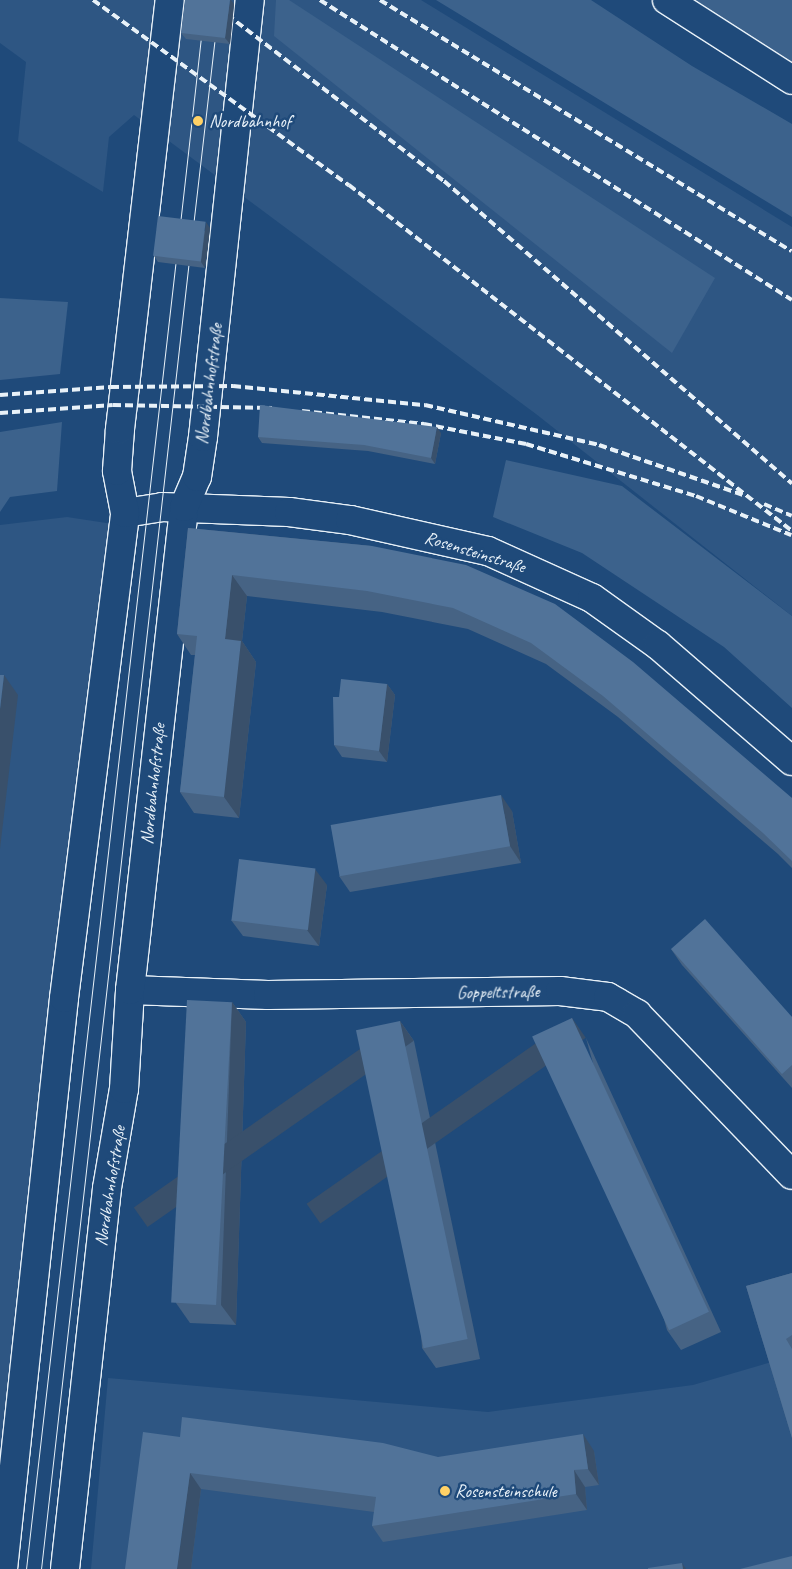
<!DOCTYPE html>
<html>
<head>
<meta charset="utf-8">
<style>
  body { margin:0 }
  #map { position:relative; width:792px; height:1569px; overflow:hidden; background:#1f4a7a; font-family:Caveat,sans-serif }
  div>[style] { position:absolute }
  .built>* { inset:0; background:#2e5683 }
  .green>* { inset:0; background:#3c628c }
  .roads { filter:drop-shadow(1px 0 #e8f1f8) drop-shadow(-1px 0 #e8f1f8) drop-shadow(0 1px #e8f1f8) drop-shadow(0 -1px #e8f1f8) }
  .street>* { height:28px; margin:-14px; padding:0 14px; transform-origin:14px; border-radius:14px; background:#1f4a7a }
  .secondary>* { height:28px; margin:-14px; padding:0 14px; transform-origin:14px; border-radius:14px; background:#1f4a7a }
  .tram>* { height:1px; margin:-0.5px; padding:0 0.5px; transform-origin:0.5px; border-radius:0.5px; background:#e8f1f8 }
  .rail>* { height:4px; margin-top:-2px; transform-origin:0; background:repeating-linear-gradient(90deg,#e8f1f8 0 8px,transparent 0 12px) }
  .wall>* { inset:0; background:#466384 }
  .shaded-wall>* { inset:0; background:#39506b; transform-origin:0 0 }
  .building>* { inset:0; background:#517399; transform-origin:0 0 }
  .dots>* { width:14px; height:14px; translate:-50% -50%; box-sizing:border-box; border:2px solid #1f4a7a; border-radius:50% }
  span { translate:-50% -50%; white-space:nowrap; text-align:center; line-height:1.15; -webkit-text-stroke:5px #1f4a7a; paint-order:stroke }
  .poi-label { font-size:18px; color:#e8f1f8 }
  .left { translate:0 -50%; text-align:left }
  .street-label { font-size:18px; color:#e8f1f8 }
</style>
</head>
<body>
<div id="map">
  <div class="built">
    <div style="clip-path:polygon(0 0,421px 0,792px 227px,792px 616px,536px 414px,134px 115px,109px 137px,103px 192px,18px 141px,26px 62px,0 43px)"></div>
    <div style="clip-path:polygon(67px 517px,113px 524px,0 1494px,0 525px)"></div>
    <div style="clip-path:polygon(792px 1356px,792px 1569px,91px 1569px,108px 1378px,488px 1412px,693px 1385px)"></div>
  </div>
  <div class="green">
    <div style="clip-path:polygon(276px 0,289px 0,715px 278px,672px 353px,274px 36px)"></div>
    <div style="clip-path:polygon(436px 0,591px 0,692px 66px,792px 124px,792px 217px)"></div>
    <div style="clip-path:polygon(667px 0,792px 0,792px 80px)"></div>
    <div style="clip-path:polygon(0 298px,68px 302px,60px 374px,0 380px)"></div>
    <div style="clip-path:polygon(62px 422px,57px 491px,10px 497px,0 512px,0 432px)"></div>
    <div style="clip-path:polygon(506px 460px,622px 486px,792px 616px,792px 708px,724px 647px,582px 553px,493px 517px)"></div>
  </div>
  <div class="roads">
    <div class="street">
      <div style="left:125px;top:513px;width:37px;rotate:-9deg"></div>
      <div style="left:162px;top:507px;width:127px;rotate:2.3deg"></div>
      <div style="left:289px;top:512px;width:62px;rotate:7.5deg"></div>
      <div style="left:350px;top:520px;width:141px;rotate:12.7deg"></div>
      <div style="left:488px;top:551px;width:114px;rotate:24.3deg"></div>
      <div style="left:592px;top:598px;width:81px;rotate:35.5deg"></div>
      <div style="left:658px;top:645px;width:177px;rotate:40.9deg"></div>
      <div style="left:130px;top:990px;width:138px;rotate:2.1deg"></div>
      <div style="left:268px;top:995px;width:292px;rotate:-0.8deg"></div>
      <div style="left:560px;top:991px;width:48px;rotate:7.1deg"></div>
      <div style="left:608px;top:997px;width:34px;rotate:30deg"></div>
      <div style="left:637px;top:1014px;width:223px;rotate:46.1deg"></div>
      <div style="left:3px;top:1569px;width:574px;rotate:-83.9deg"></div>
      <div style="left:64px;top:998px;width:489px;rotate:-82.8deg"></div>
      <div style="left:125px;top:513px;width:43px;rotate:-100.8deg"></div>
      <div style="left:117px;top:471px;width:42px;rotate:-85.9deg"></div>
      <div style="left:120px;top:429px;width:432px;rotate:-83.4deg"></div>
      <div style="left:65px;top:1569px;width:383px;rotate:-83.7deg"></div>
      <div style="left:107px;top:1188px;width:100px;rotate:-80.3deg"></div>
      <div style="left:124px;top:1089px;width:99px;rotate:-86.5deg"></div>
      <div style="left:130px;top:990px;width:486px;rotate:-83.6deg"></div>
      <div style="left:184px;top:507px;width:33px;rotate:-67deg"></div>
      <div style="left:197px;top:477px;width:40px;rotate:-81.5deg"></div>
      <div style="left:203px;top:437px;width:440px;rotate:-83.9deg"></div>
    </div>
    <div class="secondary">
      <div style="left:667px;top:0;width:148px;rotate:32.6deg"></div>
    </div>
  </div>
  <div class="tram">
    <div style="left:179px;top:233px;width:234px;rotate:-83.6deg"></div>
    <div style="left:192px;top:235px;width:237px;rotate:-83.4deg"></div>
    <div style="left:26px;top:1569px;width:1328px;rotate:-83.47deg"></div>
    <div style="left:41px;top:1569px;width:1325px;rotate:-83.55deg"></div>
  </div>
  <div class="rail">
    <div style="left:93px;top:0;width:316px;rotate:35.9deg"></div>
    <div style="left:349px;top:185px;width:562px;rotate:37.99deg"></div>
    <div style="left:208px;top:0;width:297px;rotate:37.5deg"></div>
    <div style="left:444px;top:181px;width:461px;rotate:41deg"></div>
    <div style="left:320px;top:0;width:559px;rotate:32.44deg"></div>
    <div style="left:380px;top:0;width:482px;rotate:31.4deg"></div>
    <div style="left:0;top:395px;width:111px;rotate:-4.1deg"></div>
    <div style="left:111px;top:387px;width:122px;rotate:-0.5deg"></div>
    <div style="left:233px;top:386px;width:193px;rotate:5.7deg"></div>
    <div style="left:425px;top:405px;width:179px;rotate:12.9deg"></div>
    <div style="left:599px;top:445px;width:152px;rotate:19.1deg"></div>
    <div style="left:302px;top:411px;width:123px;rotate:6.1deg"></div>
    <div style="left:424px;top:424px;width:104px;rotate:11.1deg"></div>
    <div style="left:526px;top:444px;width:178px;rotate:17deg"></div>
    <div style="left:696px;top:496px;width:103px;rotate:22.3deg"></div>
    <div style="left:0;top:413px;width:113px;rotate:-4deg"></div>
    <div style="left:113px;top:405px;width:159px;rotate:1.1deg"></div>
    <div style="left:764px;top:504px;width:30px;rotate:23deg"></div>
  </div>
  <div class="wall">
    <div style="clip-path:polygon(234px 4px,230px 44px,186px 39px,181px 33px)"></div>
    <div style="clip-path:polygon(210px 228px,205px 268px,158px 262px,154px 256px)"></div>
    <div style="clip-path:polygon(441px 433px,435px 464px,368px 451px,262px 443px,258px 437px)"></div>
    <div style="clip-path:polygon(188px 528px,372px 546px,792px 798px,792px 868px,778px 854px,618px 717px,546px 664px,468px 629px,382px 612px,247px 596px,242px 641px,256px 662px,239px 818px,194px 813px,180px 792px,195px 655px,191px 655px,177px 634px)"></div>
    <div style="clip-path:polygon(387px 684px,395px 695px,387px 762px,342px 757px,334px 745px)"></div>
    <div style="clip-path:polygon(512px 811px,521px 863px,350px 892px,339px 876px)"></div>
    <div style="clip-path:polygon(327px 885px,319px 946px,243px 936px,231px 920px)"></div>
    <div style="clip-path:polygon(671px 949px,792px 1017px,792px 1088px,682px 965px)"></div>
    <div style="clip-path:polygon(232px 1002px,246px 1022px,236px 1325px,190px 1323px,176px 1303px)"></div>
    <div style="clip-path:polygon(400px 1021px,414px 1041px,480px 1359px,436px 1368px,422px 1348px)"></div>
    <div style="clip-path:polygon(586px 1038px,721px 1332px,681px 1350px,667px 1330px)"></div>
    <div style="clip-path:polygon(792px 1273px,792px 1438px,746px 1286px)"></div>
    <div style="clip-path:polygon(180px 1437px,438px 1457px,594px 1451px,599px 1485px,585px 1487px,587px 1510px,383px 1542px,372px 1526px,374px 1512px,201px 1489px,191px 1569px)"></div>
  </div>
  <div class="shaded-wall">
    <div style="clip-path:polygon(230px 0,231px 0,234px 4px,230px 44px,225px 38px)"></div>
    <div style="clip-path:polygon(206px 222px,210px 228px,205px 268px,201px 262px)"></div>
    <div style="clip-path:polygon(437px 427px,441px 433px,435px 464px,431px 458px)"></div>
    <div style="clip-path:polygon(232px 575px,247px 596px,242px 641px,256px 662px,239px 818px,224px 797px,225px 639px)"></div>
    <div style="clip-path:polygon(4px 675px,18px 695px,0 849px,0 709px)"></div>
    <div style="clip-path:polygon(387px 684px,395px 695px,387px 762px,379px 751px)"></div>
    <div style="clip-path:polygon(501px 795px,512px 811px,521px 863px,510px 846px)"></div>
    <div style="clip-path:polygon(315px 869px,327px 885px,319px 946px,307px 930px)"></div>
    <div style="clip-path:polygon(232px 1002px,246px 1022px,236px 1325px,221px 1305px)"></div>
    <div style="left:572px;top:1018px;width:24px;height:324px;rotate:55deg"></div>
    <div style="left:400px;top:1021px;width:24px;height:325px;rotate:55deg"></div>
    <div style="clip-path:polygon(583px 1434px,594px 1451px,599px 1485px,588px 1469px)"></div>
    <div style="clip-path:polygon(574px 1470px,585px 1487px,587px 1510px,576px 1494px)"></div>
    <div style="clip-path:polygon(190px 1473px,201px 1489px,191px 1569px,177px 1569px)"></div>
    <div style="clip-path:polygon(682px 1563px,686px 1569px,683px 1569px)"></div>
  </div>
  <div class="building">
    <div style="clip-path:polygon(185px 0,230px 0,225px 38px,181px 33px)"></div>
    <div style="left:158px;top:216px;width:48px;height:40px;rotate:7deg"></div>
    <div style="clip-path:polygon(260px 405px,437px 427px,431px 458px,364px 445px,258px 437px)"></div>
    <div style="clip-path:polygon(188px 528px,372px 546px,466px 565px,555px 604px,633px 662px,792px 798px,792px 861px,763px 833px,603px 696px,531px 643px,453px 608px,367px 591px,232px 575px,225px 639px,241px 641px,224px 797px,180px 792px,197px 636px,177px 634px)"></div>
    <div style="clip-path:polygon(0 675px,4px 675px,0 709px)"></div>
    <div style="clip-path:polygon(341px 679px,387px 684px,379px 751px,334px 745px,333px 697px,339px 697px)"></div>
    <div style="left:501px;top:795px;width:52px;height:173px;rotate:80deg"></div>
    <div style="left:239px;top:859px;width:77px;height:62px;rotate:7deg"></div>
    <div style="clip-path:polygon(705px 919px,792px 1017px,792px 1065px,782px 1074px,671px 949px)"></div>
    <div style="left:187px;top:1000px;width:45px;height:303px;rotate:3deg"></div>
    <div style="left:572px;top:1018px;width:324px;height:44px;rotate:65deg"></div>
    <div style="left:400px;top:1021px;width:325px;height:45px;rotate:78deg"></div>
    <div style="clip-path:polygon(792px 1273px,792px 1335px,786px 1339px,792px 1349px,792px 1438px,746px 1286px)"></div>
    <div style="clip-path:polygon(182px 1417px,383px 1443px,438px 1457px,583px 1434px,588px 1469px,574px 1470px,576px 1494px,372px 1526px,376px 1497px,190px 1473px,177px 1569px,125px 1569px,143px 1432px,180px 1437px)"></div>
    <div style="clip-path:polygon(792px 1556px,792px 1569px,740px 1569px)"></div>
    <div style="clip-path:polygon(682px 1563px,683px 1569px,648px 1569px,648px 1568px)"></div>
  </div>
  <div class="dots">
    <div style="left:198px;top:121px;background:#ffd166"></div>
    <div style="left:445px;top:1491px;background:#ffd166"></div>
  </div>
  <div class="poi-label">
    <span class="left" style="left:209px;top:121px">Nordbahnhof</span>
    <span class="left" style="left:455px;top:1491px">Rosensteinschule</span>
  </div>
  <div class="street-label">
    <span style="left:209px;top:384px;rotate:-83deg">Nordbahnhofstraße</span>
    <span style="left:475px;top:552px;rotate:17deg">Rosensteinstraße</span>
    <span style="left:153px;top:784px;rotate:-84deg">Nordbahnhofstraße</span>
    <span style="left:498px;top:992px;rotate:-1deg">Goppeltstraße</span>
    <span style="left:110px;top:1186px;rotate:-81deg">Nordbahnhofstraße</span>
  </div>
</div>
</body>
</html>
